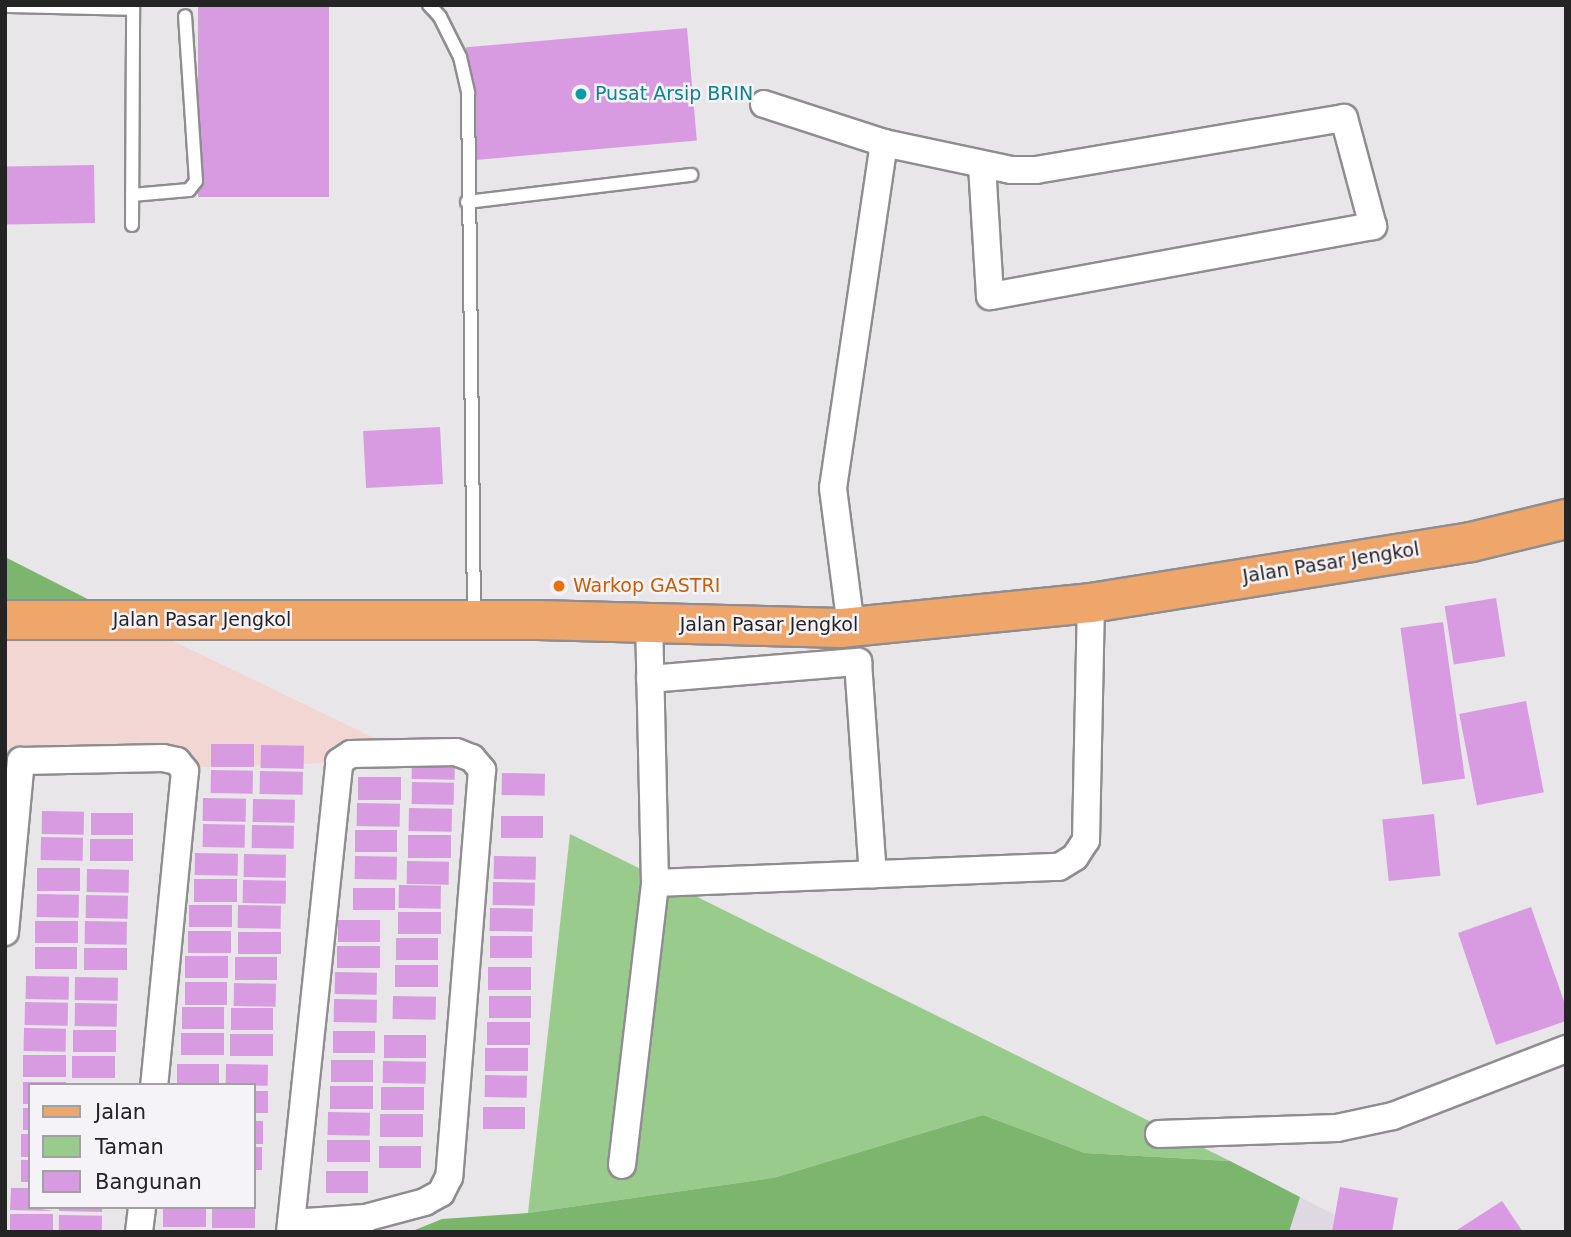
<!DOCTYPE html>
<html>
<head>
<meta charset="utf-8">
<style>
  body { margin:0 }
  #map { position:relative; width:1571px; height:1237px; overflow:hidden; background:#e8e6e9; font-family:"DejaVu Sans",sans-serif }
  div>[style] { position:absolute }
  .commercial>* { inset:0; background:#f1d6d4 }
  .built>* { inset:0; background:#ded8e2 }
  .green>* { inset:0; background:#98cb8c }
  .forest>* { inset:0; background:#7bb56e }
  .building>* { inset:0; background:#d89be1; transform-origin:0 0 }
  .roads { filter:drop-shadow(2px 0 #8f8d90) drop-shadow(-2px 0 #8f8d90) drop-shadow(0 2px #8f8d90) drop-shadow(0 -2px #8f8d90) }
  .lane>* { height:12px; margin:-6px; padding:0 6px; transform-origin:6px; border-radius:6px; background:#fff }
  .street>* { height:26px; margin:-13px; padding:0 13px; transform-origin:13px; border-radius:13px; background:#fff }
  .primary>* { height:38px; margin:-19px; padding:0 19px; transform-origin:19px; border-radius:19px; background:#eea66a }
  .dots>* { width:19px; height:19px; translate:-50% -50%; box-sizing:border-box; border:4px solid #f5f3f7; border-radius:50% }
  span { translate:-50% -50%; white-space:nowrap; text-align:center; line-height:1.15; -webkit-text-stroke:5px #f5f3f7; paint-order:stroke }
  .culture-label { font-size:19px; color:#0d838f }
  .left { translate:0 -50%; text-align:left }
  .street-label { font-size:19px; color:#242425 }
  .food-label { font-size:19px; color:#c56008 }
  .frame { position:absolute; inset:0; border:7px solid #242425; pointer-events:none }
  .legend { position:absolute; left:28px; top:1083px; width:228px; height:126px; box-sizing:border-box; background:#f5f3f7; border:2px solid #a1a0a3; margin:0; padding:9px 12px; list-style:none; font-size:21px; color:#242425 }
  .legend li { display:flex; align-items:center; gap:14px; height:35px }
  .legend b { width:35px; border:2px solid #a1a0a3 }
</style>
</head>
<body>
<div id="map">
  <div class="commercial">
    <div style="clip-path:polygon(127px 619px,420px 760px,5px 774px,5px 620px)"></div>
  </div>
  <div class="built">
    <div style="clip-path:polygon(1300px 1197px,1369px 1232px,1289px 1232px)"></div>
  </div>
  <div class="green">
    <div style="clip-path:polygon(570px 834px,1230px 1161px,1085px 1153px,983px 1115px,773px 1178px,528px 1213px)"></div>
  </div>
  <div class="forest">
    <div style="clip-path:polygon(5px 557px,127px 619px,5px 620px)"></div>
    <div style="clip-path:polygon(983px 1115px,1085px 1153px,1230px 1161px,1300px 1197px,1289px 1232px,410px 1232px,442px 1219px,528px 1213px,773px 1178px)"></div>
  </div>
  <div class="building">
    <div style="left:198px;top:5px;width:131px;height:192px"></div>
    <div style="left:687px;top:28px;width:113px;height:222px;rotate:85deg"></div>
    <div style="left:94px;top:165px;width:58px;height:89px;rotate:89deg"></div>
    <div style="left:440px;top:427px;width:57px;height:77px;rotate:87deg"></div>
    <div style="left:1496px;top:598px;width:59px;height:52px;rotate:81deg"></div>
    <div style="left:1443px;top:622px;width:158px;height:43px;rotate:82deg"></div>
    <div style="left:1526px;top:701px;width:93px;height:68px;rotate:79deg"></div>
    <div style="left:211px;top:744px;width:43px;height:23px"></div>
    <div style="left:261px;top:745px;width:43px;height:23px;rotate:1deg"></div>
    <div style="left:412px;top:756px;width:43px;height:23px;rotate:1deg"></div>
    <div style="left:211px;top:770px;width:42px;height:23px;rotate:1deg"></div>
    <div style="left:260px;top:771px;width:43px;height:23px;rotate:1deg"></div>
    <div style="left:502px;top:773px;width:43px;height:22px;rotate:1deg"></div>
    <div style="left:358px;top:777px;width:43px;height:23px"></div>
    <div style="left:412px;top:782px;width:42px;height:22px;rotate:1deg"></div>
    <div style="left:203px;top:798px;width:43px;height:23px;rotate:1deg"></div>
    <div style="left:253px;top:799px;width:42px;height:23px;rotate:1deg"></div>
    <div style="left:357px;top:803px;width:43px;height:23px;rotate:1deg"></div>
    <div style="left:409px;top:808px;width:43px;height:23px;rotate:1deg"></div>
    <div style="left:42px;top:811px;width:42px;height:23px;rotate:1deg"></div>
    <div style="left:91px;top:813px;width:42px;height:22px"></div>
    <div style="left:1434px;top:814px;width:62px;height:52px;rotate:84deg"></div>
    <div style="left:501px;top:816px;width:42px;height:22px"></div>
    <div style="left:203px;top:824px;width:42px;height:23px;rotate:1deg"></div>
    <div style="left:252px;top:825px;width:42px;height:23px;rotate:1deg"></div>
    <div style="left:355px;top:830px;width:42px;height:22px"></div>
    <div style="left:408px;top:835px;width:43px;height:23px"></div>
    <div style="left:41px;top:837px;width:42px;height:23px;rotate:1deg"></div>
    <div style="left:90px;top:839px;width:43px;height:22px"></div>
    <div style="left:195px;top:853px;width:43px;height:22px;rotate:1deg"></div>
    <div style="left:244px;top:854px;width:42px;height:23px;rotate:1deg"></div>
    <div style="left:355px;top:856px;width:42px;height:23px;rotate:1deg"></div>
    <div style="left:494px;top:856px;width:42px;height:23px;rotate:1deg"></div>
    <div style="left:407px;top:861px;width:42px;height:23px;rotate:1deg"></div>
    <div style="left:37px;top:868px;width:43px;height:23px"></div>
    <div style="left:87px;top:869px;width:42px;height:23px;rotate:1deg"></div>
    <div style="left:194px;top:879px;width:43px;height:23px"></div>
    <div style="left:243px;top:880px;width:43px;height:23px;rotate:1deg"></div>
    <div style="left:493px;top:882px;width:42px;height:23px;rotate:1deg"></div>
    <div style="left:399px;top:885px;width:42px;height:23px;rotate:1deg"></div>
    <div style="left:353px;top:888px;width:42px;height:22px"></div>
    <div style="left:37px;top:894px;width:42px;height:23px;rotate:1deg"></div>
    <div style="left:86px;top:895px;width:42px;height:23px;rotate:1deg"></div>
    <div style="left:189px;top:905px;width:43px;height:22px"></div>
    <div style="left:238px;top:905px;width:43px;height:23px;rotate:1deg"></div>
    <div style="clip-path:polygon(1531px 907px,1566px 1007px,1566px 1021px,1496px 1045px,1458px 933px)"></div>
    <div style="left:490px;top:908px;width:43px;height:23px;rotate:1deg"></div>
    <div style="left:398px;top:912px;width:43px;height:22px"></div>
    <div style="left:338px;top:920px;width:42px;height:22px"></div>
    <div style="left:35px;top:921px;width:43px;height:22px"></div>
    <div style="left:85px;top:921px;width:42px;height:23px;rotate:1deg"></div>
    <div style="left:188px;top:931px;width:43px;height:22px"></div>
    <div style="left:238px;top:932px;width:43px;height:22px"></div>
    <div style="left:490px;top:936px;width:42px;height:22px"></div>
    <div style="left:396px;top:938px;width:42px;height:22px"></div>
    <div style="left:337px;top:946px;width:43px;height:22px"></div>
    <div style="left:35px;top:947px;width:42px;height:22px"></div>
    <div style="left:84px;top:948px;width:43px;height:22px"></div>
    <div style="left:185px;top:956px;width:43px;height:22px"></div>
    <div style="left:235px;top:957px;width:42px;height:23px"></div>
    <div style="left:395px;top:965px;width:43px;height:22px"></div>
    <div style="left:488px;top:967px;width:43px;height:23px"></div>
    <div style="left:335px;top:972px;width:42px;height:22px;rotate:1deg"></div>
    <div style="left:26px;top:976px;width:43px;height:23px;rotate:1deg"></div>
    <div style="left:75px;top:977px;width:43px;height:23px;rotate:1deg"></div>
    <div style="left:185px;top:982px;width:42px;height:23px"></div>
    <div style="left:234px;top:983px;width:42px;height:23px;rotate:1deg"></div>
    <div style="left:393px;top:996px;width:43px;height:23px;rotate:1deg"></div>
    <div style="left:489px;top:996px;width:42px;height:22px"></div>
    <div style="left:334px;top:999px;width:43px;height:23px;rotate:1deg"></div>
    <div style="left:25px;top:1002px;width:43px;height:23px;rotate:1deg"></div>
    <div style="left:75px;top:1003px;width:42px;height:23px;rotate:1deg"></div>
    <div style="left:182px;top:1007px;width:42px;height:22px"></div>
    <div style="left:231px;top:1008px;width:42px;height:22px"></div>
    <div style="left:487px;top:1022px;width:43px;height:23px"></div>
    <div style="left:24px;top:1028px;width:42px;height:23px;rotate:1deg"></div>
    <div style="left:73px;top:1030px;width:43px;height:22px"></div>
    <div style="left:333px;top:1031px;width:42px;height:22px"></div>
    <div style="left:181px;top:1033px;width:43px;height:22px"></div>
    <div style="left:230px;top:1034px;width:43px;height:22px"></div>
    <div style="left:384px;top:1035px;width:42px;height:23px"></div>
    <div style="left:485px;top:1048px;width:43px;height:23px"></div>
    <div style="left:23px;top:1055px;width:43px;height:22px"></div>
    <div style="left:72px;top:1056px;width:43px;height:22px"></div>
    <div style="left:331px;top:1060px;width:42px;height:22px"></div>
    <div style="left:383px;top:1061px;width:43px;height:22px;rotate:1deg"></div>
    <div style="left:177px;top:1064px;width:42px;height:21px"></div>
    <div style="left:226px;top:1064px;width:42px;height:21px;rotate:1deg"></div>
    <div style="left:485px;top:1075px;width:42px;height:22px;rotate:1deg"></div>
    <div style="clip-path:polygon(23px 1082px,66px 1082px,66px 1085px,30px 1085px,30px 1104px,23px 1104px)"></div>
    <div style="left:330px;top:1086px;width:43px;height:23px"></div>
    <div style="left:381px;top:1087px;width:43px;height:23px"></div>
    <div style="left:254px;top:1091px;width:14px;height:22px"></div>
    <div style="left:483px;top:1107px;width:42px;height:22px"></div>
    <div style="left:23px;top:1108px;width:7px;height:22px"></div>
    <div style="left:328px;top:1112px;width:42px;height:23px;rotate:1deg"></div>
    <div style="left:380px;top:1114px;width:43px;height:23px"></div>
    <div style="left:254px;top:1121px;width:9px;height:23px"></div>
    <div style="left:21px;top:1134px;width:9px;height:23px"></div>
    <div style="left:327px;top:1140px;width:43px;height:22px"></div>
    <div style="left:379px;top:1146px;width:42px;height:22px"></div>
    <div style="left:254px;top:1147px;width:8px;height:23px"></div>
    <div style="left:21px;top:1160px;width:9px;height:22px"></div>
    <div style="left:326px;top:1171px;width:42px;height:22px"></div>
    <div style="clip-path:polygon(1340px 1187px,1398px 1198px,1392px 1232px,1332px 1232px)"></div>
    <div style="clip-path:polygon(11px 1188px,30px 1188px,30px 1207px,53px 1211px,10px 1210px)"></div>
    <div style="clip-path:polygon(1502px 1201px,1523px 1232px,1454px 1232px)"></div>
    <div style="clip-path:polygon(59px 1207px,102px 1207px,102px 1212px,59px 1211px)"></div>
    <div style="left:163px;top:1207px;width:43px;height:20px"></div>
    <div style="left:212px;top:1207px;width:43px;height:21px"></div>
    <div style="left:10px;top:1214px;width:43px;height:18px"></div>
    <div style="left:59px;top:1215px;width:43px;height:17px;rotate:1deg"></div>
  </div>
  <div class="roads">
    <div class="lane">
      <div style="left:429px;top:5px;width:16px;rotate:47deg"></div>
      <div style="left:440px;top:17px;width:45px;rotate:63.4deg"></div>
      <div style="left:460px;top:57px;width:37px;rotate:77deg"></div>
      <div style="left:468px;top:93px;width:524px;rotate:89.34deg"></div>
      <div style="left:5px;top:6px;width:128px;rotate:1.3deg"></div>
      <div style="left:132px;top:195px;width:57px;rotate:-5deg"></div>
      <div style="left:189px;top:190px;width:11px;rotate:-52deg"></div>
      <div style="left:196px;top:181px;width:165px;rotate:-93.8deg"></div>
      <div style="left:467px;top:202px;width:226px;rotate:-6.9deg"></div>
      <div style="left:132px;top:225px;width:220px;rotate:-89.7deg"></div>
    </div>
    <div class="street">
      <div style="left:764px;top:104px;width:126px;rotate:18deg"></div>
      <div style="left:884px;top:143px;width:130px;rotate:12deg"></div>
      <div style="left:1011px;top:170px;width:25px"></div>
      <div style="left:1036px;top:170px;width:312px;rotate:-9.6deg"></div>
      <div style="left:1344px;top:118px;width:112px;rotate:75deg"></div>
      <div style="left:1373px;top:226px;width:389px;rotate:169.6deg"></div>
      <div style="left:990px;top:296px;width:131px;rotate:-93.5deg"></div>
      <div style="left:851px;top:627px;width:140px;rotate:-97.4deg"></div>
      <div style="left:833px;top:488px;width:349px;rotate:-81.6deg"></div>
      <div style="left:650px;top:679px;width:209px;rotate:-4.7deg"></div>
      <div style="left:858px;top:662px;width:213px;rotate:86deg"></div>
      <div style="left:655px;top:883px;width:404px;rotate:-2.3deg"></div>
      <div style="left:1059px;top:867px;width:19px;rotate:-32deg"></div>
      <div style="left:1075px;top:857px;width:20px;rotate:-57deg"></div>
      <div style="left:1086px;top:840px;width:237px;rotate:-88.8deg"></div>
      <div style="left:5px;top:932px;width:172px;rotate:-84.7deg"></div>
      <div style="left:21px;top:761px;width:142px;rotate:-1.2deg"></div>
      <div style="left:163px;top:758px;width:14px;rotate:12deg"></div>
      <div style="left:177px;top:761px;width:13px;rotate:51deg"></div>
      <div style="left:185px;top:771px;width:316px;rotate:95.6deg"></div>
      <div style="left:1159px;top:1134px;width:178px;rotate:-1.9deg"></div>
      <div style="left:1337px;top:1128px;width:57px;rotate:-12.1deg"></div>
      <div style="left:1393px;top:1116px;width:186px;rotate:-21.2deg"></div>
      <div style="left:622px;top:1165px;width:284px;rotate:-83.3deg"></div>
      <div style="left:655px;top:883px;width:259px;rotate:-91.3deg"></div>
      <div style="left:291px;top:1223px;width:74px;rotate:-3.9deg"></div>
      <div style="left:139px;top:1232px;width:25px;rotate:-83deg"></div>
      <div style="left:290px;top:1232px;width:473px;rotate:-84deg"></div>
      <div style="left:339px;top:762px;width:14px;rotate:-34deg"></div>
      <div style="left:351px;top:754px;width:105px;rotate:-1.1deg"></div>
      <div style="left:456px;top:752px;width:17px;rotate:21deg"></div>
      <div style="left:472px;top:758px;width:16px;rotate:50deg"></div>
      <div style="left:482px;top:770px;width:408px;rotate:94.6deg"></div>
      <div style="left:449px;top:1177px;width:18px;rotate:117deg"></div>
      <div style="left:441px;top:1193px;width:18px;rotate:151deg"></div>
      <div style="left:425px;top:1202px;width:62px;rotate:165.1deg"></div>
      <div style="left:365px;top:1218px;width:16px;rotate:120deg"></div>
    </div>
    <div class="primary">
      <div style="left:5px;top:620px;width:533px"></div>
      <div style="left:538px;top:620px;width:303px;rotate:1.5deg"></div>
      <div style="left:841px;top:628px;width:251px;rotate:-5.7deg"></div>
      <div style="left:1091px;top:603px;width:385px;rotate:-9.1deg"></div>
      <div style="left:1471px;top:542px;width:98px;rotate:-13.6deg"></div>
    </div>
  </div>
  <div class="dots">
    <div style="left:581px;top:94px;background:#0f9aa8"></div>
    <div style="left:559px;top:586px;background:#e8710a"></div>
  </div>
  <div class="culture-label">
    <span class="left" style="left:595px;top:94px">Pusat Arsip BRIN</span>
  </div>
  <div class="street-label">
    <span style="left:1331px;top:563px;rotate:-9deg">Jalan Pasar Jengkol</span>
    <span style="left:202px;top:620px">Jalan Pasar Jengkol</span>
    <span style="left:769px;top:625px">Jalan Pasar Jengkol</span>
  </div>
  <div class="food-label">
    <span class="left" style="left:573px;top:586px">Warkop GASTRI</span>
  </div>
  <div class="frame"></div>
  <ul class="legend">
  <li><b style="height:9px;background:#eea66a"></b>Jalan</li>
  <li><b style="height:19px;background:#98cb8c"></b>Taman</li>
  <li><b style="height:19px;background:#d89be1"></b>Bangunan</li>
  </ul>
</div>
</body>
</html>
